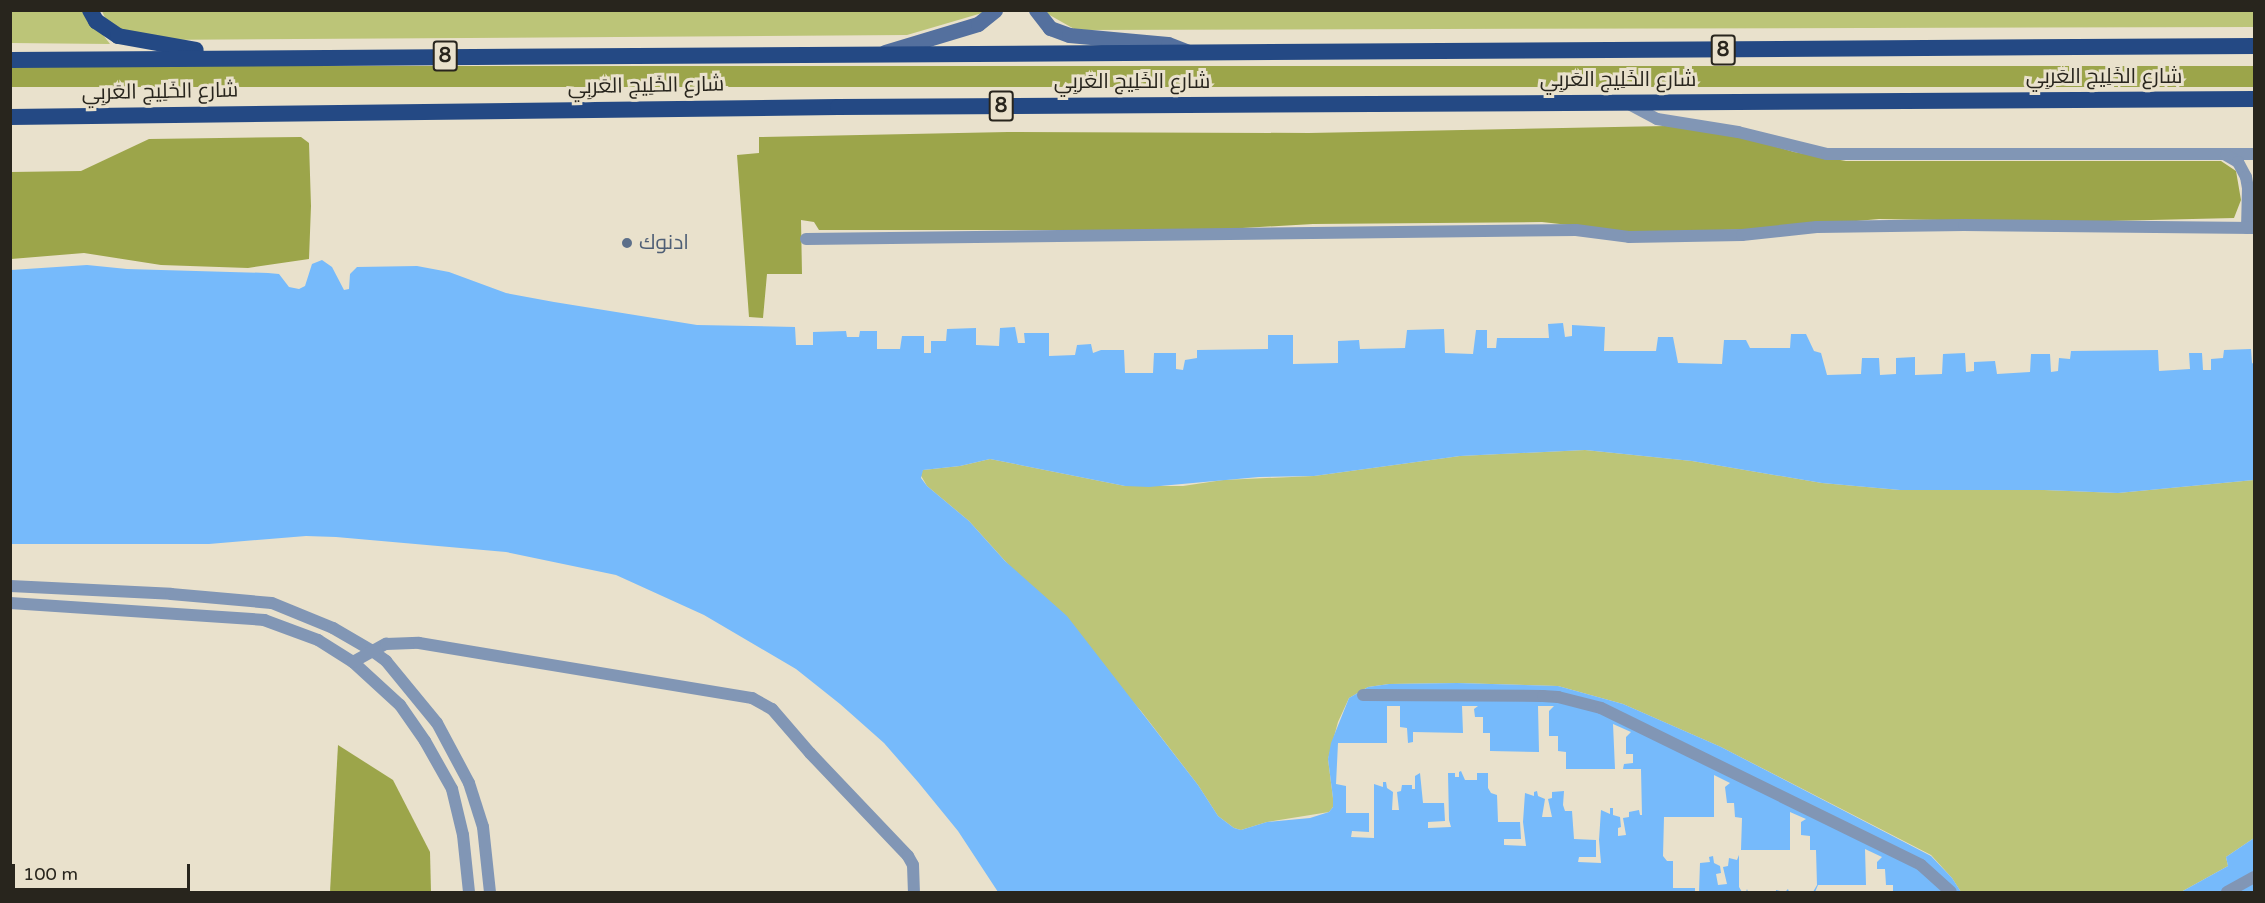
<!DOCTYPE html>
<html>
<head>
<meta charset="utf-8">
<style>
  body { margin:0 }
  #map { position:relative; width:2265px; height:903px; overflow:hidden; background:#e9e1cc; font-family:"Varela Round",Cairo,sans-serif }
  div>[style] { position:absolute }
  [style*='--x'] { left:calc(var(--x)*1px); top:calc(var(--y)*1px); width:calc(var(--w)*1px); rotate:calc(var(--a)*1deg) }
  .green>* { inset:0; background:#bcc578 }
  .forest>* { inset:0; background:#9ca54a; transform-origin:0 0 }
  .water>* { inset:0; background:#76bafb }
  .pier>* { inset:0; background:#e9e1cc }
  .minor>* { height:12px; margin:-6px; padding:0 6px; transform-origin:6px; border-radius:6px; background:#8196b5 }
  .secondary>* { height:15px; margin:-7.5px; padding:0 7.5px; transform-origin:7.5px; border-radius:7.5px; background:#54709e }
  .trunk>* { height:16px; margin:-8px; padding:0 8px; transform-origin:8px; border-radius:8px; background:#244984 }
  .dots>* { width:16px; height:16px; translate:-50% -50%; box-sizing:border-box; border:3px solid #e9e1cc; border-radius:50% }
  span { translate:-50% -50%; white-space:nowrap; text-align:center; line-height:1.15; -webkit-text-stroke:6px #e9e1cc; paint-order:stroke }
  .shield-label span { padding:2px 4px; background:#e9e1cc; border:2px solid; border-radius:4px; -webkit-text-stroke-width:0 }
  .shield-label { font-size:20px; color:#28251d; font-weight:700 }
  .street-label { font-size:21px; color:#28251d }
  .service-label { font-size:21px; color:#4e5e75 }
  .left { translate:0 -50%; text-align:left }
  .frame { position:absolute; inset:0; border:12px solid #28251d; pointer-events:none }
  .scale { position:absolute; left:12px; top:864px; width:178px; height:27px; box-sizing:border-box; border:3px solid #28251d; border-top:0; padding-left:8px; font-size:18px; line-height:21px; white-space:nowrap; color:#28251d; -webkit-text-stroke:4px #e9e1cc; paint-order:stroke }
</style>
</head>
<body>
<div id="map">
  <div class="green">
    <i style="clip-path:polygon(84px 10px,110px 44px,11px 43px,11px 11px)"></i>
    <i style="clip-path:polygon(2254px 10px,2254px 27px,1076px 30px,1046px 13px,1046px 11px)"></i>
    <i style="clip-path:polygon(102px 11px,989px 11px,907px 35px,151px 40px,120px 32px,106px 20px)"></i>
    <i style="clip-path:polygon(1585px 450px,1692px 461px,1822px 483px,1900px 490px,2044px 490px,2118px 493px,2254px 480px,2254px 838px,2226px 857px,2228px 866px,2181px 892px,1961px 892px,1952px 878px,1931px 855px,1721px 747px,1623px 704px,1558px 686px,1457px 683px,1389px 684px,1368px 687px,1349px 698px,1338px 722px,1328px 759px,1333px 798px,1333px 807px,1329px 812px,1267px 822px,1241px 830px,1234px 828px,1218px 816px,1198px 785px,1141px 711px,969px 521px,927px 486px,920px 474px,923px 470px,960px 466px,990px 459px,1125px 486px,1183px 486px,1223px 480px,1314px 476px,1460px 456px)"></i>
  </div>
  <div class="forest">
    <i style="left:2254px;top:66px;width:21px;height:2243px;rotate:90deg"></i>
    <i style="clip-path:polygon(1666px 126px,1719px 130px,1794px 152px,1846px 161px,2221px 161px,2236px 171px,2241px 200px,2234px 218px,2068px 222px,1879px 219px,1767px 229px,1632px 232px,1542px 222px,1313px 224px,1209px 230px,819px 230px,814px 222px,801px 220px,802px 274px,767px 274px,763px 318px,749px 317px,737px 155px,759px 153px,759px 137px,1008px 132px,1309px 133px)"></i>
    <i style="clip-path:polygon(301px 137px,309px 143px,311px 206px,309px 259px,248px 268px,161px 265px,84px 253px,11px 259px,11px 172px,81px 171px,149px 139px)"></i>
    <i style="clip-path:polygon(338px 745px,393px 780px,430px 852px,431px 892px,330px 892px)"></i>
  </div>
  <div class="water">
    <i style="clip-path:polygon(322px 260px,332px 267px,344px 290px,349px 289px,350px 274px,357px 267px,417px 266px,449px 272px,506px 293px,554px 302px,697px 325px,795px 327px,796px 345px,813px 345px,813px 332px,846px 331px,847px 337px,859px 337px,860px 331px,877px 331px,877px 349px,900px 349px,902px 336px,924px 336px,924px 353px,931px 353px,931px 341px,946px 341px,947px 329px,976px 328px,976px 345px,999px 346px,1000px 328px,1015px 327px,1018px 343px,1025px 343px,1024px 333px,1049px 333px,1049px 356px,1075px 355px,1077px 345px,1091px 344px,1093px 353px,1101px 350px,1124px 350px,1125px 373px,1153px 373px,1154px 353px,1176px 353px,1176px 369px,1183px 370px,1185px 360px,1197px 358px,1197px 350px,1268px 349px,1268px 335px,1293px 335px,1293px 364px,1338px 363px,1338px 341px,1359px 340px,1360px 349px,1405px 348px,1407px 330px,1444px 329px,1445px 353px,1473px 354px,1476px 330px,1487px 330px,1487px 348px,1496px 348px,1497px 338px,1549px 338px,1548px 324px,1563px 323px,1565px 337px,1572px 336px,1572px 325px,1605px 327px,1604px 351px,1656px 351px,1658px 337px,1673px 337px,1678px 363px,1722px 364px,1724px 340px,1746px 340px,1750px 348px,1790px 348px,1791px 334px,1806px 334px,1814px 351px,1821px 353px,1827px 375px,1861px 374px,1862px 358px,1879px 358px,1880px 375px,1896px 374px,1896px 358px,1915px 357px,1915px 375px,1942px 374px,1943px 354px,1965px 353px,1966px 372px,1974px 371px,1974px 362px,1995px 361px,1997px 374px,2030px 372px,2031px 354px,2050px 354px,2051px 372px,2058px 371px,2059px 358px,2070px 359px,2071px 351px,2158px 350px,2159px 371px,2190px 369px,2189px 353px,2202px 353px,2203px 370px,2211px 370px,2211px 359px,2223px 358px,2224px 350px,2251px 349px,2252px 363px,2254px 364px,2254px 480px,2118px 493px,2044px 490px,1900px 490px,1822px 483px,1692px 461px,1585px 450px,1460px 456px,1314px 476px,1259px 477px,1149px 487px,1125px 486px,990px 459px,960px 466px,923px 470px,921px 478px,927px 486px,969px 521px,1005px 561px,1067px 616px,1198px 785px,1218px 816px,1234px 828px,1241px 830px,1267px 822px,1310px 818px,1329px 812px,1333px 807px,1333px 798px,1328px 759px,1331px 743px,1349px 698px,1368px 687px,1389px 684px,1457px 683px,1558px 686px,1623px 704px,1721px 747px,1931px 856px,1952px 878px,1961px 892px,998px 892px,958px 831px,918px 782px,884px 743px,840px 704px,796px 669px,704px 615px,616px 575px,506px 552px,336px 537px,306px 536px,209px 544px,11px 544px,11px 270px,87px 265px,127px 269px,268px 273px,279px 274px,289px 287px,299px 289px,305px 286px,312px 264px)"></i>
    <i style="clip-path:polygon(2254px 838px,2254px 892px,2181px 892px,2228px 866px,2226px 857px)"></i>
  </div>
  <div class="pier">
    <i style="clip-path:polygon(1387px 706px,1400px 706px,1400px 727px,1407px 728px,1408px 743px,1413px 742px,1413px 732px,1463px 733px,1462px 706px,1478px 706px,1474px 709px,1475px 717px,1483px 717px,1483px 733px,1490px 733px,1490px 751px,1539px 752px,1538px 706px,1554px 706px,1549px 711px,1549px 736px,1558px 736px,1558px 751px,1566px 752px,1566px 769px,1615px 769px,1613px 724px,1631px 732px,1626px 737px,1626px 754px,1633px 754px,1633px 763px,1624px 764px,1623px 769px,1641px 769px,1642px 815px,1640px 815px,1639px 810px,1629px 812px,1629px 817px,1623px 818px,1626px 835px,1618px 836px,1618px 828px,1621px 827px,1620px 817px,1613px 815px,1613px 808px,1610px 808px,1610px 814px,1601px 810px,1599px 840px,1601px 863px,1578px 862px,1579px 857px,1596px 857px,1596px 840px,1574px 839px,1572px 811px,1565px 811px,1563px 805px,1564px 791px,1552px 792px,1552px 798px,1548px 799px,1552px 817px,1542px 817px,1545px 799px,1538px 796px,1537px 791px,1534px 792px,1534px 796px,1525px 793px,1523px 822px,1526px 846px,1504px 845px,1504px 839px,1521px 839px,1520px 822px,1498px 822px,1497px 795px,1491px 793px,1488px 788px,1488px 773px,1477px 773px,1477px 780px,1465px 780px,1461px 771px,1459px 772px,1459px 777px,1455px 777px,1455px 773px,1448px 773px,1449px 820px,1451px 827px,1428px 828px,1428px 822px,1445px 821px,1444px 803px,1423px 803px,1420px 773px,1415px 776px,1415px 789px,1412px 789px,1412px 785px,1402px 785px,1401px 791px,1397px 792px,1399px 810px,1392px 810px,1393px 792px,1387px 788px,1386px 782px,1383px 782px,1383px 787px,1374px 784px,1374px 838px,1351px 837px,1352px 831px,1369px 832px,1369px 813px,1346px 813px,1346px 786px,1336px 784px,1338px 743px,1387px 743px)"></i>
    <i style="clip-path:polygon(1714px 775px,1730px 783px,1725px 787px,1727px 803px,1734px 803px,1735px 817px,1742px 818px,1741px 850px,1790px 850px,1790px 812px,1806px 819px,1801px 822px,1801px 835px,1810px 836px,1810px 850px,1816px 850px,1817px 885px,1813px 892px,1789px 892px,1788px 889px,1785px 892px,1776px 890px,1776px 892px,1748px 892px,1747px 889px,1746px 892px,1742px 892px,1739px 887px,1739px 855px,1737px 860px,1729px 858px,1728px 866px,1723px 867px,1727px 884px,1718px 885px,1716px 874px,1721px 873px,1720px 866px,1714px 863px,1713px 856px,1709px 857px,1710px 862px,1700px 863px,1699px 892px,1695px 892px,1695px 888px,1673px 888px,1673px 861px,1667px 861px,1663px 856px,1664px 817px,1714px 817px)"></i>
    <i style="clip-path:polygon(1865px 849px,1882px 857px,1877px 862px,1877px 869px,1885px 869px,1886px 885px,1893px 885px,1893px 892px,1815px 892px,1818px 885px,1866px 885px)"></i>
  </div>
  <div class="minor">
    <i style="--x:1627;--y:103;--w:34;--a:28"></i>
    <i style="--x:1657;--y:119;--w:82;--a:9.1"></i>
    <i style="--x:1738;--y:132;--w:92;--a:13.9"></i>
    <i style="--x:1827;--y:154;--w:427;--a:0"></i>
    <i style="--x:2226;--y:155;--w:14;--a:30"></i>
    <i style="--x:2238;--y:162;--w:17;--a:62"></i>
    <i style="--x:2246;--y:177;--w:11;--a:80"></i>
    <i style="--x:2248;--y:188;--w:40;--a:91.4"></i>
    <i style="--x:806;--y:239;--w:770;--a:-0.67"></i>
    <i style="--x:1576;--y:230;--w:53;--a:7.5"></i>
    <i style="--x:1629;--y:237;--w:113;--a:-1"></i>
    <i style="--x:1742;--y:235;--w:75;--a:-6.1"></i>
    <i style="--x:1817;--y:227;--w:147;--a:-0.8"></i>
    <i style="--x:1964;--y:225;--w:290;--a:0.6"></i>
    <i style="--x:10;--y:586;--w:161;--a:2.8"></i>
    <i style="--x:171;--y:594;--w:101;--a:5.1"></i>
    <i style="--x:272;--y:603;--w:66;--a:22.3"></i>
    <i style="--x:333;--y:628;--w:44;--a:30.1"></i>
    <i style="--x:371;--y:650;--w:19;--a:36"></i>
    <i style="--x:386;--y:661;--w:80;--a:50.6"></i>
    <i style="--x:437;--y:723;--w:68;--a:61.9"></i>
    <i style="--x:469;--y:783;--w:46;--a:72.3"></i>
    <i style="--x:483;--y:827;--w:65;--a:83.9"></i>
    <i style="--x:10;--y:603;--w:255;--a:3.8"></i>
    <i style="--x:264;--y:620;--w:58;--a:20.3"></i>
    <i style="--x:318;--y:640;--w:41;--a:32.2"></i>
    <i style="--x:353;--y:662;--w:64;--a:42.5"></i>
    <i style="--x:400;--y:705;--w:44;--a:55.2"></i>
    <i style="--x:425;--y:741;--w:55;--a:60.6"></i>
    <i style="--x:452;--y:789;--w:47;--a:76.6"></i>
    <i style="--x:463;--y:835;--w:57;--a:84"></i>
    <i style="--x:353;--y:662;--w:38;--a:-29"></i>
    <i style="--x:386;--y:644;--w:33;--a:-2"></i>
    <i style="--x:419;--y:643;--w:338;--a:9.4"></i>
    <i style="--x:752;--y:698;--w:23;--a:29"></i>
    <i style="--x:772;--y:709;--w:58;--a:49.2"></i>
    <i style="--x:810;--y:753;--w:142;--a:46.4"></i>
    <i style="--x:908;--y:856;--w:10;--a:61"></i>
    <i style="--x:913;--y:865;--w:27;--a:88"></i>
    <i style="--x:1363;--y:695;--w:180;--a:0.3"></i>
    <i style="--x:1543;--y:696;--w:15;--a:4"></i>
    <i style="--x:1558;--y:697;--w:44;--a:14.3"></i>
    <i style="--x:1601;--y:708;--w:356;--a:26.1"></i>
    <i style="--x:1921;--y:865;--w:40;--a:42"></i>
    <i style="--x:2227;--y:892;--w:31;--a:-29"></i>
  </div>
  <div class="secondary">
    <i style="--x:1036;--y:10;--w:23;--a:52"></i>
    <i style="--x:1050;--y:28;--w:20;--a:20"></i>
    <i style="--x:1069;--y:35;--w:99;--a:5.2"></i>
    <i style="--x:1168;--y:44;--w:22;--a:21"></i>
    <i style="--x:885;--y:52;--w:97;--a:-16.8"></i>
    <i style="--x:978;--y:24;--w:22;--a:-39"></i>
  </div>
  <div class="trunk">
    <i style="--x:90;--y:10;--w:13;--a:61"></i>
    <i style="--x:96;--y:21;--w:27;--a:34"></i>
    <i style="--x:118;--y:36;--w:79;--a:10.2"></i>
    <i style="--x:10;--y:60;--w:2244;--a:-0.36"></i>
    <i style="--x:10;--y:117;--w:828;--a:-0.69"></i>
    <i style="--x:838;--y:107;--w:1416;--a:-0.32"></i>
  </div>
  <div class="dots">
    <i style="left:627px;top:243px;background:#5c6f8a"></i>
  </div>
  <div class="shield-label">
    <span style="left:1723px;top:50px">8</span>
    <span style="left:445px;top:56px">8</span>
    <span style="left:1001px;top:106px">8</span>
  </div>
  <div class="street-label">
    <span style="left:2104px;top:77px">شارع الخَلِيج العَربِي</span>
    <span style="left:1618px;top:80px">شارع الخَلِيج العَربِي</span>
    <span style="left:1132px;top:82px">شارع الخَلِيج العَربِي</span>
    <span style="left:646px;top:86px;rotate:-1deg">شارع الخَلِيج العَربِي</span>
    <span style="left:160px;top:92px;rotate:-1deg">شارع الخَلِيج العَربِي</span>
  </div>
  <div class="service-label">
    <span class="left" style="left:639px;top:243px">ادنوك</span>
  </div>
  <div class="frame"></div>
  <div class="scale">100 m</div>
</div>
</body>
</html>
